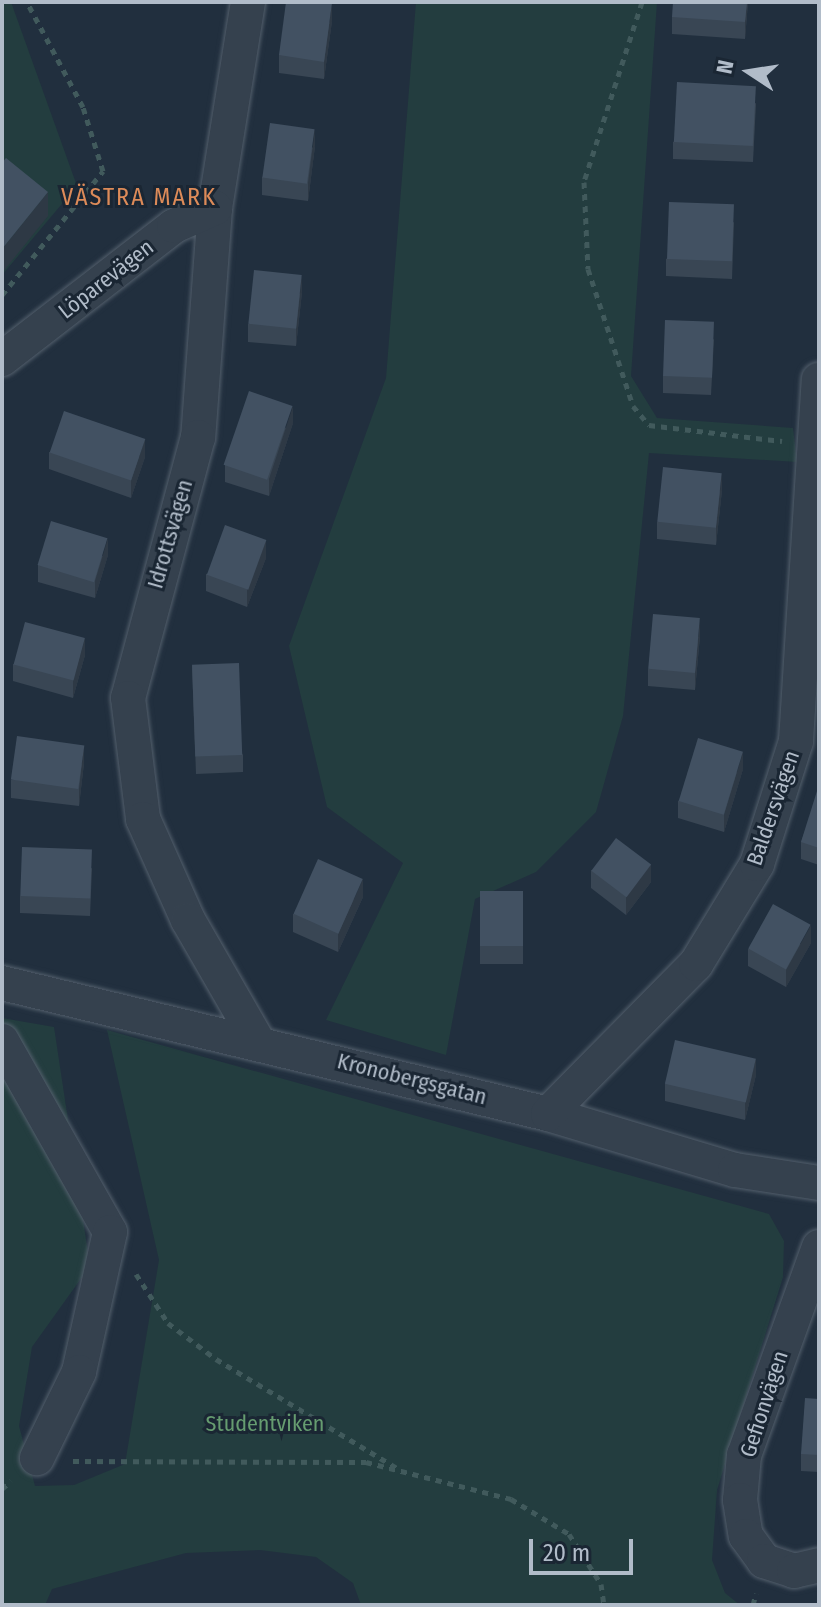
<!DOCTYPE html>
<html>
<head>
<meta charset="utf-8">
<style>
  body { margin:0 }
  #map { position:relative; width:821px; height:1607px; overflow:hidden; background:#212f3e; font-family:"Fira Sans Condensed",sans-serif }
  div>[style] { position:absolute }
  [style*='--x'] { left:calc(var(--x)*1px); top:calc(var(--y)*1px); width:calc(var(--w)*1px); rotate:calc(var(--a)*1deg) }
  .green>* { inset:0; background:#233d3f }
  .path>* { height:5px; margin-top:-2.5px; transform-origin:0; background:repeating-linear-gradient(90deg,#415a5c 0 6px,transparent 0 12px) }
  .roads { filter:drop-shadow(0 0 2px #535f6c) drop-shadow(0 0 2px #535f6c) }
  .street>* { height:34px; margin:-17px; padding:0 17px; transform-origin:17px; border-radius:17px; background:#35414e }
  .wall>* { inset:0; background:#394654; transform-origin:0 0 }
  .shaded-wall>* { inset:0; background:#2e3945 }
  .building>* { inset:0; background:#425162; transform-origin:0 0 }
  span { translate:-50% -50%; white-space:nowrap; text-align:center; line-height:1.15; -webkit-text-stroke:6px #1a2633; paint-order:stroke }
  .street-label { font-size:22px; color:#b1bcc9 }
  .park-label { font-size:22px; color:#669c70 }
  .neighbourhood-label { font-size:24px; color:#dd8b59; letter-spacing:2px }
  .frame { position:absolute; inset:0; border:4px solid #b1bcc9; pointer-events:none }
  .north { position:absolute; left:709px; top:32px; width:80px; height:80px; -webkit-text-stroke:6px #1a2633; paint-order:stroke; rotate:282deg; font-size:22px; font-weight:700; line-height:32px; text-align:center; color:#b1bcc9 }
  .north::after { content:''; display:block; margin:auto; width:28px; height:36px; background:#b1bcc9; clip-path:polygon(50% 0,100% 100%,50% 72%,0 100%) }
  .scale { position:absolute; left:529px; top:1539px; width:104px; height:36px; box-sizing:border-box; border:4px solid #b1bcc9; border-top:0; padding-left:10px; font-size:24px; line-height:28px; white-space:nowrap; color:#b1bcc9; -webkit-text-stroke:6px #1a2633; paint-order:stroke }
</style>
</head>
<body>
<div id="map">
  <div class="green">
    <i style="clip-path:polygon(2px 2px,11px 2px,77px 186px,2px 275px)"></i>
    <i style="clip-path:polygon(416px 2px,657px 2px,631px 376px,657px 418px,793px 428px,797px 462px,649px 453px,623px 716px,596px 812px,536px 872px,475px 899px,446px 1055px,326px 1020px,403px 863px,327px 807px,289px 646px,386px 378px)"></i>
    <i style="clip-path:polygon(2px 1018px,54px 1027px,90px 1266px,32px 1347px,19px 1426px,35px 1486px,74px 1485px,125px 1464px,159px 1260px,107px 1030px,769px 1214px,784px 1241px,783px 1277px,717px 1490px,712px 1560px,725px 1593px,740px 1605px,361px 1605px,353px 1583px,316px 1557px,260px 1550px,186px 1553px,52px 1589px,45px 1605px,2px 1605px)"></i>
  </div>
  <div class="path">
    <i style="--x:642;--y:2;--w:189;--a:107.9"></i>
    <i style="--x:584;--y:182;--w:87;--a:87.4"></i>
    <i style="--x:588;--y:269;--w:144;--a:71.8"></i>
    <i style="--x:633;--y:406;--w:25;--a:50"></i>
    <i style="--x:649;--y:425;--w:134;--a:6.9"></i>
    <i style="--x:2;--y:295;--w:160;--a:-50.8"></i>
    <i style="--x:103;--y:171;--w:67;--a:-107.4"></i>
    <i style="--x:83;--y:107;--w:119;--a:-118.1"></i>
    <i style="--x:136;--y:1274;--w:59;--a:56.9"></i>
    <i style="--x:168;--y:1323;--w:60;--a:36.9"></i>
    <i style="--x:216;--y:1359;--w:211;--a:31.1"></i>
    <i style="--x:73;--y:1461;--w:293;--a:0.2"></i>
    <i style="--x:366;--y:1462;--w:150;--a:14.3"></i>
    <i style="--x:511;--y:1499;--w:68;--a:31.1"></i>
    <i style="--x:569;--y:1534;--w:59;--a:57.4"></i>
    <i style="--x:601;--y:1584;--w:21;--a:82"></i>
    <i style="--x:2;--y:1489;--w:12;--a:-42"></i>
    <i style="--x:753;--y:1605;--w:12;--a:-76"></i>
  </div>
  <div class="roads">
    <div class="street">
      <i style="--x:248;--y:2;--w:209;--a:99.1"></i>
      <i style="--x:215;--y:208;--w:230;--a:94.2"></i>
      <i style="--x:198;--y:437;--w:270;--a:105"></i>
      <i style="--x:128;--y:698;--w:122;--a:82.9"></i>
      <i style="--x:143;--y:819;--w:111;--a:66"></i>
      <i style="--x:188;--y:920;--w:138;--a:60.1"></i>
      <i style="--x:2;--y:359;--w:217;--a:-37.7"></i>
      <i style="--x:174;--y:226;--w:45;--a:-23.7"></i>
      <i style="--x:2;--y:983;--w:561;--a:13.49"></i>
      <i style="--x:548;--y:1114;--w:195;--a:16.7"></i>
      <i style="--x:735;--y:1170;--w:85;--a:8.8"></i>
      <i style="--x:2;--y:1041;--w:219;--a:60.5"></i>
      <i style="--x:110;--y:1232;--w:143;--a:102.5"></i>
      <i style="--x:79;--y:1372;--w:96;--a:116"></i>
      <i style="--x:548;--y:1114;--w:211;--a:-45.4"></i>
      <i style="--x:696;--y:964;--w:117;--a:-58.6"></i>
      <i style="--x:757;--y:864;--w:129;--a:-72.4"></i>
      <i style="--x:796;--y:741;--w:362;--a:-86.4"></i>
      <i style="--x:819;--y:1247;--w:221;--a:109.8"></i>
      <i style="--x:744;--y:1455;--w:45;--a:95.1"></i>
      <i style="--x:740;--y:1500;--w:36;--a:81"></i>
      <i style="--x:746;--y:1536;--w:31;--a:54"></i>
      <i style="--x:764;--y:1561;--w:32;--a:18"></i>
      <i style="--x:794;--y:1571;--w:26;--a:-13"></i>
    </div>
  </div>
  <div class="wall">
    <i style="clip-path:polygon(748px 2px,745px 39px,672px 34px,672px 17px)"></i>
    <i style="clip-path:polygon(332px 21px,324px 79px,279px 73px,279px 55px)"></i>
    <i style="clip-path:polygon(756px 103px,753px 162px,673px 159px,673px 142px)"></i>
    <i style="clip-path:polygon(315px 146px,308px 201px,262px 195px,262px 177px)"></i>
    <i style="clip-path:polygon(734px 222px,732px 279px,666px 276px,666px 259px)"></i>
    <i style="clip-path:polygon(302px 292px,296px 346px,248px 342px,248px 324px)"></i>
    <i style="clip-path:polygon(714px 339px,711px 395px,663px 393px,663px 376px)"></i>
    <i style="clip-path:polygon(293px 423px,269px 496px,225px 482px,225px 465px)"></i>
    <i style="clip-path:polygon(49px 452px,145px 457px,131px 498px,49px 469px)"></i>
    <i style="clip-path:polygon(722px 490px,716px 545px,657px 539px,657px 522px)"></i>
    <i style="clip-path:polygon(108px 555px,95px 598px,38px 582px,38px 565px)"></i>
    <i style="clip-path:polygon(266px 558px,247px 607px,206px 591px,206px 574px)"></i>
    <i style="clip-path:polygon(700px 636px,695px 690px,648px 686px,648px 669px)"></i>
    <i style="clip-path:polygon(85px 655px,73px 698px,13px 681px,13px 664px)"></i>
    <i style="clip-path:polygon(192px 665px,243px 755px,243px 772px,196px 774px)"></i>
    <i style="clip-path:polygon(84px 763px,79px 806px,11px 798px,11px 780px)"></i>
    <i style="clip-path:polygon(743px 769px,724px 832px,678px 818px,678px 801px)"></i>
    <i style="clip-path:polygon(819px 792px,819px 865px,801px 859px,801px 842px)"></i>
    <i style="clip-path:polygon(92px 868px,90px 916px,20px 913px,20px 896px)"></i>
    <i style="clip-path:polygon(591px 870px,651px 882px,626px 915px,591px 888px)"></i>
    <i style="left:480px;top:891px;width:43px;height:73px"></i>
    <i style="clip-path:polygon(363px 897px,338px 952px,293px 932px,293px 914px)"></i>
    <i style="clip-path:polygon(811px 943px,786px 987px,748px 966px,748px 949px)"></i>
    <i style="clip-path:polygon(756px 1075px,745px 1120px,665px 1101px,665px 1084px)"></i>
    <i style="clip-path:polygon(819px 1399px,819px 1472px,801px 1471px,801px 1454px)"></i>
  </div>
  <div class="shaded-wall">
    <i style="clip-path:polygon(747px 2px,748px 2px,745px 39px,745px 22px)"></i>
    <i style="clip-path:polygon(332px 3px,332px 21px,324px 79px,324px 62px)"></i>
    <i style="clip-path:polygon(315px 129px,315px 146px,308px 201px,308px 183px)"></i>
    <i style="clip-path:polygon(48px 192px,48px 216px,2px 273px,2px 249px)"></i>
    <i style="clip-path:polygon(302px 275px,302px 292px,296px 346px,296px 329px)"></i>
    <i style="clip-path:polygon(293px 406px,293px 423px,269px 496px,269px 479px)"></i>
    <i style="clip-path:polygon(145px 439px,145px 457px,131px 498px,131px 481px)"></i>
    <i style="clip-path:polygon(722px 473px,722px 490px,716px 545px,716px 527px)"></i>
    <i style="clip-path:polygon(108px 538px,108px 555px,95px 598px,95px 581px)"></i>
    <i style="clip-path:polygon(266px 540px,266px 558px,247px 607px,247px 589px)"></i>
    <i style="clip-path:polygon(700px 618px,700px 636px,695px 690px,695px 673px)"></i>
    <i style="clip-path:polygon(85px 638px,85px 655px,73px 698px,73px 680px)"></i>
    <i style="clip-path:polygon(84px 745px,84px 763px,79px 806px,79px 789px)"></i>
    <i style="clip-path:polygon(743px 752px,743px 769px,724px 832px,724px 815px)"></i>
    <i style="clip-path:polygon(651px 864px,651px 882px,626px 915px,626px 897px)"></i>
    <i style="clip-path:polygon(363px 879px,363px 897px,338px 952px,338px 934px)"></i>
    <i style="clip-path:polygon(811px 925px,811px 943px,786px 987px,786px 970px)"></i>
    <i style="clip-path:polygon(756px 1058px,756px 1075px,745px 1120px,745px 1102px)"></i>
  </div>
  <div class="building">
    <i style="clip-path:polygon(286px 2px,324px 2px,332px 3px,324px 62px,279px 55px)"></i>
    <i style="clip-path:polygon(673px 2px,747px 2px,745px 22px,672px 17px)"></i>
    <i style="left:677px;top:82px;width:79px;height:60px;rotate:3deg"></i>
    <i style="left:270px;top:123px;width:45px;height:55px;rotate:8deg"></i>
    <i style="clip-path:polygon(6px 158px,48px 192px,2px 249px,2px 163px)"></i>
    <i style="left:669px;top:202px;width:65px;height:57px;rotate:2deg"></i>
    <i style="left:254px;top:270px;width:48px;height:54px;rotate:6deg"></i>
    <i style="left:665px;top:320px;width:49px;height:56px;rotate:2deg"></i>
    <i style="left:249px;top:391px;width:46px;height:78px;rotate:19deg"></i>
    <i style="left:64px;top:411px;width:86px;height:44px;rotate:19deg"></i>
    <i style="left:663px;top:467px;width:59px;height:55px;rotate:6deg"></i>
    <i style="left:51px;top:521px;width:59px;height:46px;rotate:17deg"></i>
    <i style="left:225px;top:525px;width:44px;height:53px;rotate:20deg"></i>
    <i style="left:653px;top:614px;width:47px;height:55px;rotate:5deg"></i>
    <i style="left:25px;top:622px;width:62px;height:44px;rotate:15deg"></i>
    <i style="left:239px;top:663px;width:92px;height:47px;rotate:88deg"></i>
    <i style="left:17px;top:736px;width:68px;height:44px;rotate:8deg"></i>
    <i style="left:698px;top:738px;width:47px;height:66px;rotate:17deg"></i>
    <i style="clip-path:polygon(817px 791px,819px 792px,819px 848px,801px 842px)"></i>
    <i style="left:616px;top:838px;width:44px;height:41px;rotate:37deg"></i>
    <i style="left:22px;top:847px;width:70px;height:49px;rotate:2deg"></i>
    <i style="left:318px;top:859px;width:49px;height:60px;rotate:24deg"></i>
    <i style="left:480px;top:891px;width:43px;height:55px"></i>
    <i style="left:773px;top:904px;width:43px;height:51px;rotate:29deg"></i>
    <i style="left:675px;top:1040px;width:83px;height:45px;rotate:13deg"></i>
    <i style="clip-path:polygon(805px 1398px,819px 1399px,819px 1455px,801px 1454px)"></i>
  </div>
  <div class="street-label">
    <span style="left:106px;top:279px;rotate:-38deg">Löparevägen</span>
    <span style="left:170px;top:534px;rotate:-74deg">Idrottsvägen</span>
    <span style="left:773px;top:808px;rotate:-71deg">Baldersvägen</span>
    <span style="left:412px;top:1079px;rotate:14deg">Kronobergsgatan</span>
    <span style="left:764px;top:1404px;rotate:-72deg">Gefionvägen</span>
  </div>
  <div class="park-label">
    <span style="left:265px;top:1424px">Studentviken</span>
  </div>
  <div class="neighbourhood-label">
    <span style="left:139px;top:198px">VÄSTRA MARK</span>
  </div>
  <div class="frame"></div>
  <div class="north">N</div>
  <div class="scale">20 m</div>
</div>
</body>
</html>
